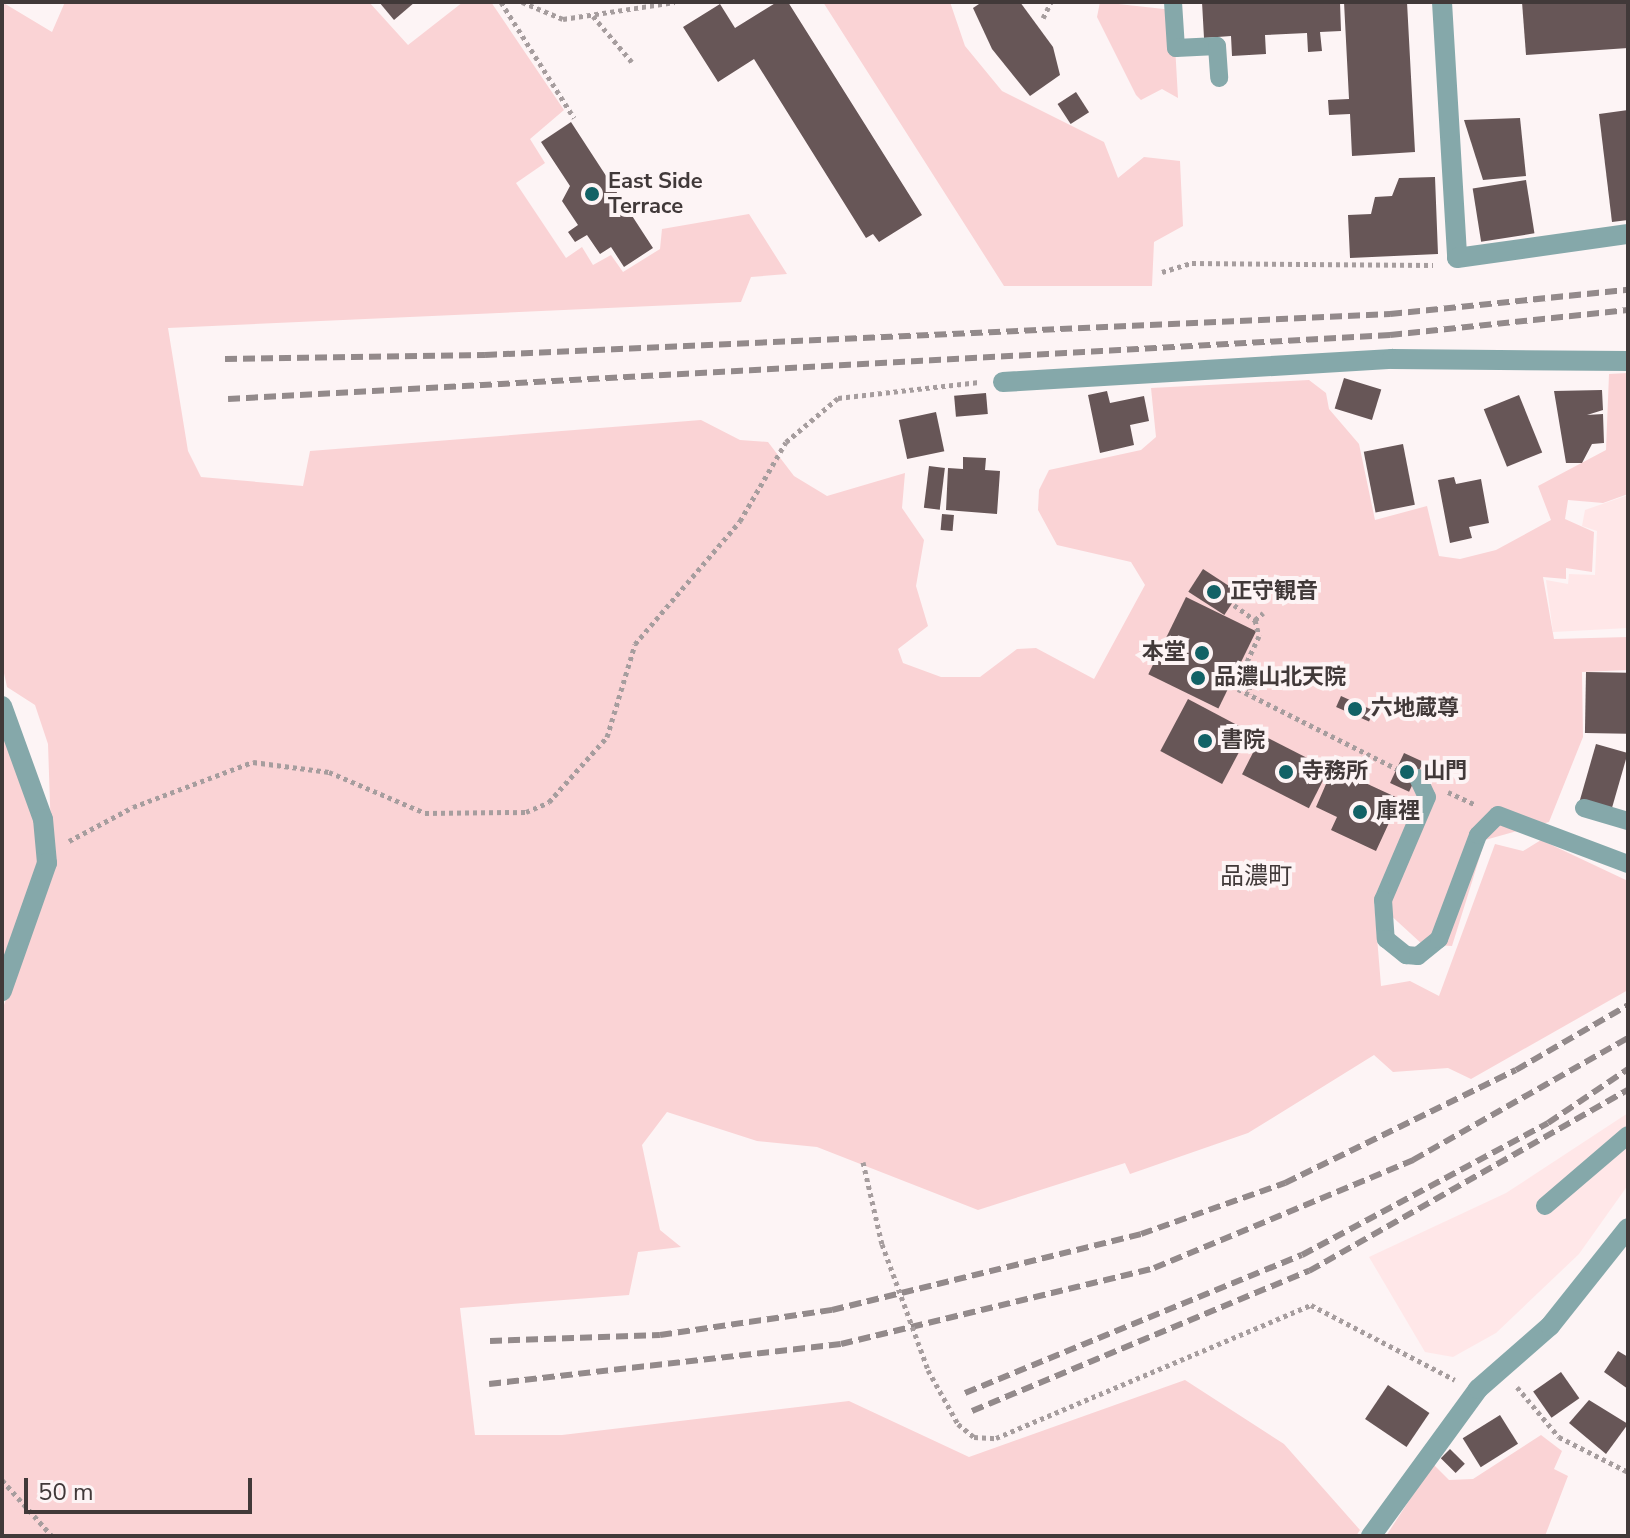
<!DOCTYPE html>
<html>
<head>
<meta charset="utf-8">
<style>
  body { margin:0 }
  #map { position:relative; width:1630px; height:1538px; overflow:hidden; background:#fdf4f5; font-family:"Nunito Sans","Noto Sans JP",sans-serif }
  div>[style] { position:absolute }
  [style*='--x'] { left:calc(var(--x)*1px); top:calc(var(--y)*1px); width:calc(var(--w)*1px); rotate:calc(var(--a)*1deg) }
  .built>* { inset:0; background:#ffe7e8 }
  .green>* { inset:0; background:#fad3d5 }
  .building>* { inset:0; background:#675657; transform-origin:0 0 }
  .path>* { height:5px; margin-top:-2.5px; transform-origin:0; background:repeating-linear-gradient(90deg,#a69d9e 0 4px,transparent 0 8px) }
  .service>* { height:18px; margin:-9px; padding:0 9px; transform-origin:9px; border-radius:9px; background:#85a8aa }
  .minor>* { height:20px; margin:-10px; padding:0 10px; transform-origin:10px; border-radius:10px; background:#85a8aa }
  .rail>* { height:6px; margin-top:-3px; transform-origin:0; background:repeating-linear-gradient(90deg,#938a8b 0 12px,transparent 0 18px) }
  .path-bridge>* { height:5px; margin-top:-2.5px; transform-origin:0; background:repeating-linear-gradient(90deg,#a69d9e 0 4px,transparent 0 8px) }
  .dots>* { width:22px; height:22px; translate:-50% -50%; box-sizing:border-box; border:4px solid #fdf4f5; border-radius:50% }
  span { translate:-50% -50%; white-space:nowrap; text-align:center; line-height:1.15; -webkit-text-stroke:8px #fdf4f5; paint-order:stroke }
  .poi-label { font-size:22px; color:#413939; font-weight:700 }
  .left { translate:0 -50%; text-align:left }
  .right { translate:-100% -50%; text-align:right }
  .neighbourhood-label { font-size:24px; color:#413939 }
  .frame { position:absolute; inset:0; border:4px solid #413939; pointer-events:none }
  .scale { position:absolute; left:24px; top:1478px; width:228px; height:36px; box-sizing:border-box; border:4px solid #413939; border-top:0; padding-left:10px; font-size:24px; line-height:28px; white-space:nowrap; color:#413939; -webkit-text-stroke:6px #fdf4f5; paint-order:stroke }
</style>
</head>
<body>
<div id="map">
  <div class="built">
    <i style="clip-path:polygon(1628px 495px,1628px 628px,1553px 632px,1546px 580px,1568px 584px,1569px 574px,1595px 575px,1597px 531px,1582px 526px,1585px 510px)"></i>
    <i style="clip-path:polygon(1628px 1113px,1628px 1185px,1579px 1254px,1496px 1333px,1453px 1357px,1425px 1352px,1369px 1257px,1506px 1193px)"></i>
  </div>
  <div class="green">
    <i style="clip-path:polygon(2px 2px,52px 32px,65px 2px,369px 2px,408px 45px,463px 2px,491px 2px,564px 110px,530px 139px,545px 163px,516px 183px,566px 258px,582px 247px,593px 265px,611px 255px,623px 272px,660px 249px,662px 229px,749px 214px,787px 274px,751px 277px,741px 302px,168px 328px,188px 451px,201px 477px,303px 486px,310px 451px,701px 420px,740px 440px,768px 442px,794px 476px,827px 496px,905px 473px,902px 508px,924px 540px,916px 586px,928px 626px,898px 649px,903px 663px,941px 677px,980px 677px,1017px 649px,1036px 648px,1094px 679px,1145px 585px,1131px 562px,1057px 545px,1038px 510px,1039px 490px,1049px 470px,1141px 450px,1156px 437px,1151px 388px,1309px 380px,1326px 393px,1329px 409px,1359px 444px,1375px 520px,1427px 506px,1439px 556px,1460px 559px,1496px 550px,1551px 520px,1538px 486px,1606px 450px,1609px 374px,1628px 373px,1628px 494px,1603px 503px,1568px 500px,1565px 519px,1594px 532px,1592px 572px,1566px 568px,1566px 579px,1543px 577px,1554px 639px,1628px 637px,1628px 670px,1582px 672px,1583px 737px,1549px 822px,1485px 840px,1452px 946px,1422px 944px,1374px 900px,1381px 986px,1410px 981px,1439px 996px,1495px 844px,1523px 851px,1541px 840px,1628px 881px,1628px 990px,1471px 1079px,1448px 1068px,1393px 1072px,1374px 1055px,1248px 1133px,1130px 1174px,1125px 1163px,978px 1210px,817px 1147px,757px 1141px,667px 1112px,642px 1145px,660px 1230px,681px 1247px,638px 1252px,629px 1295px,460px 1308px,475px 1435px,562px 1435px,849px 1401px,969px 1457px,1185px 1380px,1284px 1444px,1360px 1530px,1356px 1536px,2px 1536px,2px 1011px,52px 863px,48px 744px,35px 705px,7px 687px,2px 664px)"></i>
    <i style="clip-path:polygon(823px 2px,950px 2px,965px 46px,1002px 91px,1104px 142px,1118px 178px,1144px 157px,1180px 161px,1183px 226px,1154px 242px,1152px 286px,1004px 286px)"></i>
    <i style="clip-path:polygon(1100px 2px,1173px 10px,1178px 98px,1162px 89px,1141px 100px,1136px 95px,1097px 17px)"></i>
    <i style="clip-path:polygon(2px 719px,36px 820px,39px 859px,2px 978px)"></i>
    <i style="clip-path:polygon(1541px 1435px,1562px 1451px,1554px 1469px,1568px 1476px,1545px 1536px,1386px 1536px,1433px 1464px,1449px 1480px,1473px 1479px)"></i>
  </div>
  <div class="building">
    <i style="clip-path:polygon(379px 2px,415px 2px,394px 20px)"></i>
    <i style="clip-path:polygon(777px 2px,788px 2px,922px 215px,879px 242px,873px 234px,866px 238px,754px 59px,718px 82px,683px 27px,720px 4px,735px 28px)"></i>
    <i style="clip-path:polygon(982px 2px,1020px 2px,1053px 47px,1060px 75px,1030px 96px,992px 49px,973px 8px)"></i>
    <i style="clip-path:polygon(1202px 2px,1340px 2px,1341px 31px,1320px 32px,1322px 51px,1308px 52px,1307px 33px,1265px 35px,1266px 54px,1232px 56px,1231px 36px,1204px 38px)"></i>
    <i style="clip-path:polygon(1344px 2px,1407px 2px,1415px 152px,1352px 156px,1350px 114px,1329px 115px,1328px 100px,1349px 99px)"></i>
    <i style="clip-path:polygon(1522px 2px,1628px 2px,1628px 48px,1526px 55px)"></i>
    <i style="left:1076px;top:92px;width:24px;height:22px;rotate:57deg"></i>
    <i style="clip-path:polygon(1628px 110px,1628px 220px,1612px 222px,1599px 114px)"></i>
    <i style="clip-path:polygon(1520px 118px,1526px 176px,1483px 180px,1464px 120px)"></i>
    <i style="clip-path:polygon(571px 122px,653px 248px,624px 267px,611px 247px,600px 254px,587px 235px,575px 242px,568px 232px,578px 225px,562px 201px,570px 186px,541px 142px)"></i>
    <i style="clip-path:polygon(1435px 177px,1438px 254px,1350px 258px,1348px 215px,1371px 214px,1375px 197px,1392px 196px,1399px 178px)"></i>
    <i style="left:1526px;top:180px;width:54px;height:54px;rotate:81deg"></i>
    <i style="left:1344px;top:378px;width:39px;height:32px;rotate:17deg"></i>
    <i style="clip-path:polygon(1602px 390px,1603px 410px,1587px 415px,1603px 414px,1604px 443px,1592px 444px,1582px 463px,1566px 463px,1554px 391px)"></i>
    <i style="clip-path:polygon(1107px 391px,1110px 403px,1144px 396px,1149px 421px,1130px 425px,1134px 445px,1100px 453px,1088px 395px)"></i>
    <i style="left:986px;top:393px;width:21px;height:32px;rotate:85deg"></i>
    <i style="left:1519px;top:395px;width:62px;height:38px;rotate:68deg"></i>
    <i style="left:936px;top:412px;width:40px;height:38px;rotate:78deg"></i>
    <i style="left:1403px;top:444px;width:62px;height:40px;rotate:79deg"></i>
    <i style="clip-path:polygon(963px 457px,986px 458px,985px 470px,1000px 471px,997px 514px,946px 510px,948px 468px,963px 469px)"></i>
    <i style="left:929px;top:466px;width:16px;height:42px;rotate:7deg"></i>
    <i style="clip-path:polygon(1454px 477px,1456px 484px,1481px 479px,1489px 523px,1469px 527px,1472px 538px,1450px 543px,1438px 480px)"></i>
    <i style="left:942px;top:514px;width:12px;height:16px;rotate:5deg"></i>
    <i style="left:1203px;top:569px;width:43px;height:27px;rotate:33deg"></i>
    <i style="left:1186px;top:597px;width:78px;height:86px;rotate:26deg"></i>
    <i style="left:1586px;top:672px;width:42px;height:61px;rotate:1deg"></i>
    <i style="left:1341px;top:696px;width:36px;height:12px;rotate:24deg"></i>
    <i style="left:1188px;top:699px;width:70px;height:59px;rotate:28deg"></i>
    <i style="left:1262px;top:735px;width:75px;height:44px;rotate:27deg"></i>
    <i style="left:1596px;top:744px;width:33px;height:59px;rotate:16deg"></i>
    <i style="left:1404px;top:753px;width:21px;height:33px;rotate:25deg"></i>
    <i style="clip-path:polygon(1333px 768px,1400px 799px,1376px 851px,1331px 830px,1337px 817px,1316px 807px)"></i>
    <i style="clip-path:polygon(1618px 1351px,1628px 1357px,1628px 1389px,1604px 1372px)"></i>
    <i style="left:1561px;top:1372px;width:32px;height:34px;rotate:55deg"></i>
    <i style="left:1388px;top:1385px;width:50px;height:41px;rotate:34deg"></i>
    <i style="clip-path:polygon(1589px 1400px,1628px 1424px,1606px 1454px,1569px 1423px)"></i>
    <i style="left:1500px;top:1415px;width:34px;height:44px;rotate:58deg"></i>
    <i style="left:1450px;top:1449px;width:21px;height:13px;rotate:45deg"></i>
  </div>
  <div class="path">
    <i style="--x:501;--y:2;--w:137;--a:57.8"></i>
    <i style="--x:522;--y:2;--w:44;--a:22.5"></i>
    <i style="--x:563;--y:19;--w:113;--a:-8.6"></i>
    <i style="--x:593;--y:16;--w:60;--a:49.7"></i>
    <i style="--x:1043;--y:18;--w:18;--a:-63"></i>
    <i style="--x:1162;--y:272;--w:31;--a:-17"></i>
    <i style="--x:1192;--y:263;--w:241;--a:0.5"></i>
    <i style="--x:1234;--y:605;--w:26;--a:36"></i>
    <i style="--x:1255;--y:620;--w:16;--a:76"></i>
    <i style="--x:1259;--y:636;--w:29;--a:115"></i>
    <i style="--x:1247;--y:662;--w:32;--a:85"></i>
    <i style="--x:1255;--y:620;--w:11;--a:-41"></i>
    <i style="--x:1238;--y:689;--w:180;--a:26.7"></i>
    <i style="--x:1448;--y:792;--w:31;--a:25"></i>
    <i style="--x:69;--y:841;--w:72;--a:-28"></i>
    <i style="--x:133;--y:807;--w:128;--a:-20.6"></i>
    <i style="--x:253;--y:762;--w:77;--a:7.5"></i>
    <i style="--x:329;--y:772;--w:104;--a:23.1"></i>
    <i style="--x:425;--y:813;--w:101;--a:-0.6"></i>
    <i style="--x:526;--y:812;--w:25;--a:-23"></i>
    <i style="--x:549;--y:802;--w:87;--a:-48.3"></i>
    <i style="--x:607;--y:737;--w:97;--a:-73.2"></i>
    <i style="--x:635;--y:644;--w:162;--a:-49.5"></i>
    <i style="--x:740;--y:521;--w:91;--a:-59.8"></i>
    <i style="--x:786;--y:442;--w:68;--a:-40.2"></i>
    <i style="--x:838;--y:398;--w:142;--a:-6.5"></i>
    <i style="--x:863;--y:1162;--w:84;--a:77"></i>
    <i style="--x:928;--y:1370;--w:62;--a:60.9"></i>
    <i style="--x:958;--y:1424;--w:21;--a:39"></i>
    <i style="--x:974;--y:1437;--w:22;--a:3"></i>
    <i style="--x:996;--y:1438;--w:342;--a:-22.9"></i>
    <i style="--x:1311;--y:1305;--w:162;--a:27.5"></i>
    <i style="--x:1517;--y:1387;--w:65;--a:50"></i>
    <i style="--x:1559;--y:1437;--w:77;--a:26.9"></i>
    <i style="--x:2;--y:1480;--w:75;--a:48.2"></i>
  </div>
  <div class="service">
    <i style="--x:1173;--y:2;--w:46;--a:86.3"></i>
    <i style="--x:1176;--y:48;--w:41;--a:-2.8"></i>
    <i style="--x:1217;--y:46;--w:32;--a:86"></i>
    <i style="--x:1418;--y:778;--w:21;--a:65"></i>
    <i style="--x:1427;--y:797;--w:112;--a:113.1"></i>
    <i style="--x:1383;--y:900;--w:39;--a:86"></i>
    <i style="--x:1386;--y:939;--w:26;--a:39"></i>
    <i style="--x:1406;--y:955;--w:12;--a:5"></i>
    <i style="--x:1418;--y:956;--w:27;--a:-39"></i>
    <i style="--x:1439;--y:939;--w:111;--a:-69.4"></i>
    <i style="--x:1478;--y:835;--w:28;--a:-45"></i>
    <i style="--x:1498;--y:815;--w:139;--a:20.7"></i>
    <i style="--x:1584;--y:808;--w:46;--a:16.5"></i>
    <i style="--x:1545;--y:1206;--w:109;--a:-40.5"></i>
  </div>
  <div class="minor">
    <i style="--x:1442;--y:2;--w:256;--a:86.6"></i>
    <i style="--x:1457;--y:258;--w:173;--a:-8"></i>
    <i style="--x:1003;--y:382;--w:390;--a:-3.4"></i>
    <i style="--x:1392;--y:359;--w:236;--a:0.5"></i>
    <i style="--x:2;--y:706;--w:120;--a:70.1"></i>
    <i style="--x:43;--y:819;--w:44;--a:84.8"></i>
    <i style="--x:47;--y:863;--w:136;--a:109.4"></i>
    <i style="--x:1371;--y:1536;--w:182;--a:-53.9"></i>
    <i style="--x:1478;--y:1389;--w:96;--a:-41.2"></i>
    <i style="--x:1550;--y:1326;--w:125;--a:-51.5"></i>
  </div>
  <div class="rail">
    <i style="--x:225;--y:359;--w:260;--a:-0.9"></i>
    <i style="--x:485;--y:355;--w:906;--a:-2.59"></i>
    <i style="--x:1390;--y:314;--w:239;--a:-5.8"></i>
    <i style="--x:228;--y:399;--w:1164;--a:-3.15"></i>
    <i style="--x:1390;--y:335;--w:239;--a:-6"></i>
    <i style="--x:490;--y:1341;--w:170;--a:-2"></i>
    <i style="--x:660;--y:1335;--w:174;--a:-8.3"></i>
    <i style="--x:832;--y:1310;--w:318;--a:-13.8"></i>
    <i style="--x:1141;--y:1234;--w:153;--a:-19.5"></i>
    <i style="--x:1285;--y:1183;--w:257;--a:-26.1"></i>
    <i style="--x:1516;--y:1070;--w:129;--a:-30.1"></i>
    <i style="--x:489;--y:1384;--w:354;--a:-6.5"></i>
    <i style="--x:841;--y:1344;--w:322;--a:-13.6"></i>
    <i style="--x:1154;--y:1268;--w:281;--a:-22.6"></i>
    <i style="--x:1413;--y:1160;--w:247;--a:-29.6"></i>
    <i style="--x:965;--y:1393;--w:364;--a:-22.3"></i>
    <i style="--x:1302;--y:1255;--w:279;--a:-28.2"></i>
    <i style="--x:1548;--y:1123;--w:97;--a:-34"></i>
    <i style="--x:972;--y:1411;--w:365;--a:-22.6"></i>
    <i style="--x:1309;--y:1271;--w:367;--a:-29.6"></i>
  </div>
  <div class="path-bridge">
    <i style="--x:882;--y:1244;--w:134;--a:69.9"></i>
  </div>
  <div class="dots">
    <i style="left:592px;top:194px;background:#126266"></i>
    <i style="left:1214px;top:592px;background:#126266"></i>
    <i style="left:1202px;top:653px;background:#126266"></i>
    <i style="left:1198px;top:678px;background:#126266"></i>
    <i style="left:1355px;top:709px;background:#126266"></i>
    <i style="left:1205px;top:741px;background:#126266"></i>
    <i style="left:1286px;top:772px;background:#126266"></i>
    <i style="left:1407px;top:772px;background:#126266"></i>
    <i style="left:1360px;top:812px;background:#126266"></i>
  </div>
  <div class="poi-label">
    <span class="left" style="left:608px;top:194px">East Side<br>Terrace</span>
    <span class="left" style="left:1230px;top:592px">正守観音</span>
    <span class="right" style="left:1186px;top:653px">本堂</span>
    <span class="left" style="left:1214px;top:678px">品濃山北天院</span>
    <span class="left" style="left:1371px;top:709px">六地蔵尊</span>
    <span class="left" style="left:1221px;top:741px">書院</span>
    <span class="left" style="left:1302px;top:772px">寺務所</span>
    <span class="left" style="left:1423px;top:772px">山門</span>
    <span class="left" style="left:1376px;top:812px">庫裡</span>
  </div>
  <div class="neighbourhood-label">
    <span style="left:1256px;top:877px">品濃町</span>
  </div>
  <div class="frame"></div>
  <div class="scale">50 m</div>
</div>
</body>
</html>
